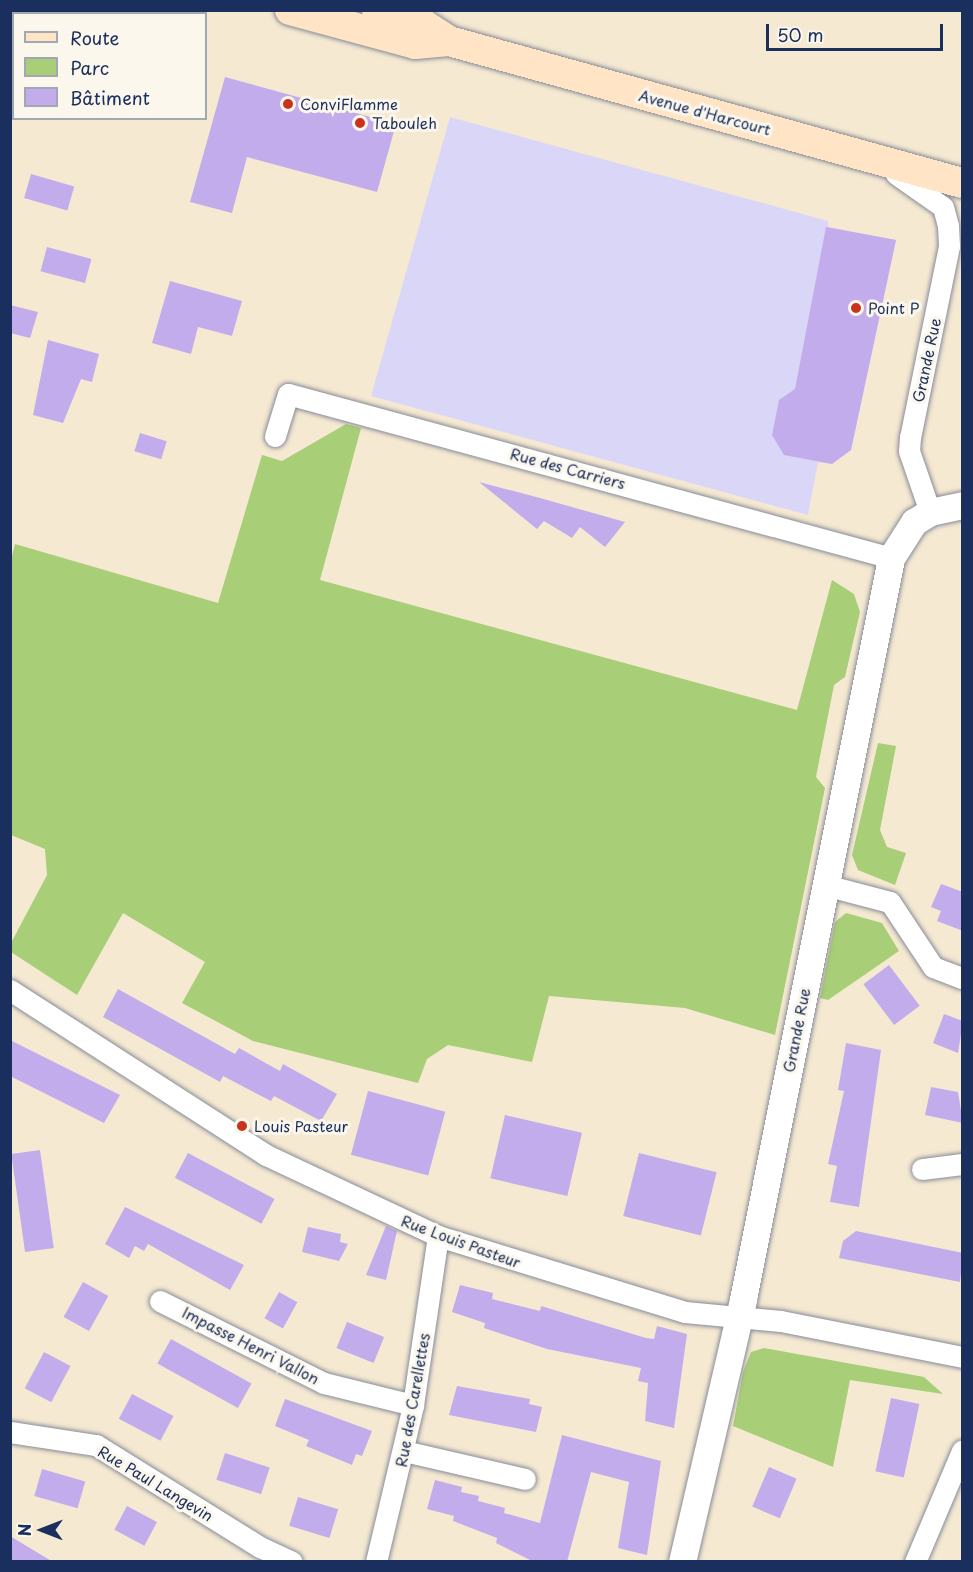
<!DOCTYPE html>
<html>
<head>
<meta charset="utf-8">
<style>
  body { margin:0 }
  #map { position:relative; width:973px; height:1572px; overflow:hidden; background:#f5e9d2; font-family:"Playpen Sans",sans-serif }
  div>[style] { position:absolute }
  [style*='--x'] { left:calc(var(--x)*1px); top:calc(var(--y)*1px); width:calc(var(--w)*1px); rotate:calc(var(--a)*1deg) }
  .built>* { inset:0; background:#dad6f7 }
  .green>* { inset:0; background:#a8ce78 }
  .building>* { inset:0; background:#c3acec; transform-origin:0 0 }
  .roads { filter:drop-shadow(0 0 2px #888c98) drop-shadow(0 0 2px #888c98) }
  .minor>* { height:21px; margin:-10.5px; padding:0 10.5px; transform-origin:10.5px; border-radius:10.5px; background:#fff }
  .tertiary>* { height:27px; margin:-13.5px; padding:0 13.5px; transform-origin:13.5px; border-radius:13.5px; background:#fff }
  .secondary>* { height:30px; margin:-15px; padding:0 15px; transform-origin:15px; border-radius:15px; background:#ffe4c6 }
  .dots>* { width:16px; height:16px; translate:-50% -50%; box-sizing:border-box; border:3px solid #fbf7ec; border-radius:50% }
  span { translate:-50% -50%; white-space:nowrap; text-align:center; line-height:1.15; -webkit-text-stroke:6px #fbf7ec; paint-order:stroke }
  .poi-label { font-size:15px; color:#1b2f5e }
  .left { translate:0 -50%; text-align:left }
  .street-label { font-size:15px; color:#1b2f5e }
  .frame { position:absolute; inset:0; border:12px solid #1b2f5e; pointer-events:none }
  .legend { position:absolute; left:12px; top:12px; width:195px; height:108px; box-sizing:border-box; background:#fbf7ec; border:2px solid #a1a7b3; margin:0; padding:8px 10px; list-style:none; font-size:18px; color:#1b2f5e }
  .legend li { display:flex; align-items:center; gap:12px; height:30px }
  .legend b { width:30px; border:2px solid #a1a7b3 }
  .north { position:absolute; left:12px; top:1500px; width:60px; height:60px; -webkit-text-stroke:4px #fbf7ec; paint-order:stroke; rotate:270deg; font-size:16px; font-weight:700; line-height:24px; text-align:center; color:#1b2f5e }
  .north::after { content:''; display:block; margin:auto; width:21px; height:27px; background:#1b2f5e; clip-path:polygon(50% 0,100% 100%,50% 72%,0 100%) }
  .scale { position:absolute; left:766px; top:24px; width:177px; height:27px; box-sizing:border-box; border:3px solid #1b2f5e; border-top:0; padding-left:8px; font-size:18px; line-height:21px; white-space:nowrap; color:#1b2f5e; -webkit-text-stroke:4px #fbf7ec; paint-order:stroke }
</style>
</head>
<body>
<div id="map">
  <div class="built">
    <i style="clip-path:polygon(450px 117px,828px 221px,828px 227px,896px 240px,851px 450px,832px 464px,818px 462px,808px 515px,371px 396px)"></i>
  </div>
  <div class="green">
    <i style="clip-path:polygon(346px 424px,361px 428px,320px 580px,797px 710px,832px 580px,854px 594px,860px 612px,845px 677px,834px 685px,816px 777px,825px 788px,775px 1035px,685px 1008px,549px 996px,532px 1062px,448px 1045px,427px 1059px,418px 1083px,253px 1041px,182px 1003px,205px 962px,123px 913px,77px 995px,11px 952px,11px 943px,47px 875px,45px 849px,11px 835px,10px 564px,15px 544px,218px 603px,262px 455px,282px 461px)"></i>
    <i style="clip-path:polygon(878px 743px,896px 746px,880px 830px,887px 847px,906px 853px,895px 885px,858px 870px,852px 855px)"></i>
    <i style="clip-path:polygon(846px 913px,882px 923px,899px 951px,828px 1000px,820px 998px,835px 922px)"></i>
    <i style="clip-path:polygon(764px 1348px,924px 1377px,943px 1394px,850px 1380px,833px 1467px,733px 1426px,743px 1372px,751px 1352px)"></i>
  </div>
  <div class="building">
    <i style="clip-path:polygon(225px 77px,396px 124px,377px 192px,247px 157px,232px 213px,190px 202px)"></i>
    <i style="left:31px;top:174px;width:45px;height:25px;rotate:16deg"></i>
    <i style="clip-path:polygon(826px 227px,896px 240px,851px 450px,832px 464px,784px 455px,772px 435px,779px 400px,795px 389px)"></i>
    <i style="left:47px;top:247px;width:46px;height:25px;rotate:15deg"></i>
    <i style="clip-path:polygon(170px 281px,242px 301px,232px 336px,198px 327px,191px 354px,152px 343px)"></i>
    <i style="clip-path:polygon(10px 305px,38px 312px,30px 338px,10px 333px)"></i>
    <i style="clip-path:polygon(48px 340px,99px 354px,92px 382px,81px 379px,63px 423px,33px 415px)"></i>
    <i style="left:140px;top:433px;width:28px;height:19px;rotate:17deg"></i>
    <i style="clip-path:polygon(479px 482px,540px 498px,625px 522px,605px 547px,580px 527px,572px 538px,544px 521px,537px 529px)"></i>
    <i style="clip-path:polygon(941px 884px,963px 892px,963px 931px,937px 921px,941px 911px,931px 907px)"></i>
    <i style="left:889px;top:965px;width:51px;height:32px;rotate:53deg"></i>
    <i style="clip-path:polygon(118px 989px,235px 1054px,239px 1048px,280px 1071px,283px 1064px,337px 1094px,321px 1121px,274px 1096px,271px 1101px,223px 1076px,220px 1082px,103px 1017px)"></i>
    <i style="clip-path:polygon(944px 1014px,963px 1021px,958px 1053px,933px 1043px)"></i>
    <i style="clip-path:polygon(10px 1040px,120px 1095px,104px 1123px,10px 1076px)"></i>
    <i style="clip-path:polygon(846px 1043px,881px 1050px,859px 1207px,830px 1202px,837px 1166px,828px 1164px,844px 1091px,838px 1090px)"></i>
    <i style="clip-path:polygon(931px 1087px,958px 1092px,963px 1123px,925px 1115px)"></i>
    <i style="left:368px;top:1091px;width:80px;height:66px;rotate:15deg"></i>
    <i style="left:505px;top:1115px;width:79px;height:65px;rotate:13deg"></i>
    <i style="left:40px;top:1150px;width:99px;height:29px;rotate:82deg"></i>
    <i style="left:188px;top:1153px;width:98px;height:28px;rotate:28deg"></i>
    <i style="left:639px;top:1153px;width:80px;height:65px;rotate:14deg"></i>
    <i style="clip-path:polygon(125px 1207px,244px 1265px,230px 1290px,148px 1244px,144px 1251px,135px 1246px,129px 1258px,105px 1244px)"></i>
    <i style="clip-path:polygon(386px 1226px,397px 1231px,386px 1280px,366px 1275px)"></i>
    <i style="clip-path:polygon(308px 1227px,341px 1234px,340px 1242px,348px 1244px,339px 1261px,302px 1252px)"></i>
    <i style="clip-path:polygon(856px 1231px,963px 1253px,960px 1282px,839px 1258px,843px 1241px)"></i>
    <i style="left:83px;top:1282px;width:29px;height:40px;rotate:29deg"></i>
    <i style="clip-path:polygon(460px 1285px,493px 1293px,492px 1299px,540px 1311px,541px 1306px,646px 1338px,654px 1339px,657px 1326px,687px 1334px,674px 1428px,645px 1421px,648px 1383px,638px 1381px,641px 1368px,547px 1349px,484px 1328px,485px 1323px,452px 1312px)"></i>
    <i style="left:279px;top:1292px;width:21px;height:30px;rotate:29deg"></i>
    <i style="left:347px;top:1322px;width:40px;height:28px;rotate:22deg"></i>
    <i style="left:171px;top:1339px;width:92px;height:28px;rotate:29deg"></i>
    <i style="left:44px;top:1352px;width:30px;height:41px;rotate:28deg"></i>
    <i style="clip-path:polygon(457px 1386px,530px 1399px,529px 1404px,542px 1407px,536px 1432px,449px 1415px)"></i>
    <i style="left:132px;top:1394px;width:47px;height:28px;rotate:28deg"></i>
    <i style="left:891px;top:1398px;width:29px;height:75px;rotate:12deg"></i>
    <i style="clip-path:polygon(285px 1399px,372px 1431px,362px 1456px,356px 1454px,352px 1465px,306px 1446px,309px 1440px,275px 1426px)"></i>
    <i style="clip-path:polygon(562px 1435px,661px 1461px,647px 1555px,618px 1548px,629px 1482px,591px 1472px,567px 1562px,534px 1562px,496px 1543px,497px 1538px,453px 1521px,454px 1516px,427px 1509px,435px 1480px,462px 1487px,461px 1492px,479px 1496px,478px 1501px,505px 1508px,504px 1513px,540px 1523px)"></i>
    <i style="left:225px;top:1453px;width:47px;height:28px;rotate:18deg"></i>
    <i style="left:769px;top:1467px;width:30px;height:43px;rotate:23deg"></i>
    <i style="left:42px;top:1469px;width:45px;height:28px;rotate:16deg"></i>
    <i style="left:298px;top:1497px;width:42px;height:30px;rotate:17deg"></i>
    <i style="left:127px;top:1506px;width:34px;height:27px;rotate:28deg"></i>
    <i style="clip-path:polygon(10px 1536px,53px 1562px,10px 1562px)"></i>
  </div>
  <div class="roads">
    <div class="minor">
      <i style="--x:896;--y:174;--w:57;--a:35.1"></i>
      <i style="--x:943;--y:207;--w:20;--a:75"></i>
      <i style="--x:948;--y:226;--w:20;--a:87"></i>
      <i style="--x:949;--y:246;--w:195;--a:101.5"></i>
      <i style="--x:910;--y:437;--w:14;--a:94"></i>
      <i style="--x:909;--y:451;--w:65;--a:71"></i>
      <i style="--x:275;--y:436;--w:44;--a:-72.8"></i>
      <i style="--x:288;--y:394;--w:625;--a:15.21"></i>
      <i style="--x:825;--y:885;--w:67;--a:14.7"></i>
      <i style="--x:890;--y:902;--w:78;--a:56.5"></i>
      <i style="--x:933;--y:967;--w:31;--a:21"></i>
      <i style="--x:10;--y:990;--w:305;--a:32.8"></i>
      <i style="--x:266;--y:1155;--w:190;--a:25.2"></i>
      <i style="--x:438;--y:1236;--w:258;--a:17.1"></i>
      <i style="--x:685;--y:1312;--w:96;--a:5.4"></i>
      <i style="--x:781;--y:1321;--w:185;--a:11.2"></i>
      <i style="--x:922;--y:1169;--w:40;--a:-7.1"></i>
      <i style="--x:160;--y:1301;--w:183;--a:26.6"></i>
      <i style="--x:324;--y:1383;--w:92;--a:13.9"></i>
      <i style="--x:10;--y:1432;--w:87;--a:8.6"></i>
      <i style="--x:96;--y:1445;--w:193;--a:31.9"></i>
      <i style="--x:260;--y:1547;--w:35;--a:25"></i>
      <i style="--x:404;--y:1451;--w:124;--a:13"></i>
      <i style="--x:376;--y:1562;--w:161;--a:-76.7"></i>
      <i style="--x:413;--y:1405;--w:171;--a:-81.6"></i>
      <i style="--x:915;--y:1562;--w:121;--a:-67.1"></i>
    </div>
    <div class="tertiary">
      <i style="--x:682;--y:1562;--w:270;--a:-76.9"></i>
      <i style="--x:743;--y:1299;--w:756;--a:-78.7"></i>
      <i style="--x:891;--y:558;--w:43;--a:-57.4"></i>
      <i style="--x:914;--y:522;--w:19;--a:-32"></i>
      <i style="--x:930;--y:512;--w:33;--a:-12"></i>
    </div>
    <div class="secondary">
      <i style="--x:290;--y:10;--w:130;--a:15.2"></i>
      <i style="--x:415;--y:44;--w:34;--a:-5"></i>
      <i style="--x:377;--y:10;--w:48;--a:16.9"></i>
      <i style="--x:423;--y:24;--w:31;--a:33"></i>
      <i style="--x:449;--y:41;--w:532;--a:15.47"></i>
    </div>
  </div>
  <div class="dots">
    <i style="left:288px;top:104px;background:#c8321e"></i>
    <i style="left:360px;top:123px;background:#c8321e"></i>
    <i style="left:856px;top:308px;background:#c8321e"></i>
    <i style="left:242px;top:1126px;background:#c8321e"></i>
  </div>
  <div class="poi-label">
    <span class="left" style="left:300px;top:104px">ConviFlamme</span>
    <span class="left" style="left:372px;top:123px">Tabouleh</span>
    <span class="left" style="left:868px;top:308px">Point P</span>
    <span class="left" style="left:254px;top:1126px">Louis Pasteur</span>
  </div>
  <div class="street-label">
    <span style="left:705px;top:112px;rotate:15deg">Avenue d'Harcourt</span>
    <span style="left:926px;top:360px;rotate:-78deg">Grande Rue</span>
    <span style="left:568px;top:468px;rotate:15deg">Rue des Carriers</span>
    <span style="left:796px;top:1030px;rotate:-79deg">Grande Rue</span>
    <span style="left:461px;top:1241px;rotate:20deg">Rue Louis Pasteur</span>
    <span style="left:251px;top:1345px;rotate:27deg">Impasse Henri Vallon</span>
    <span style="left:412px;top:1400px;rotate:-80deg">Rue des Carellettes</span>
    <span style="left:156px;top:1483px;rotate:31deg">Rue Paul Langevin</span>
  </div>
  <div class="frame"></div>
  <ul class="legend">
  <li><b style="height:8px;background:#ffe4c6"></b>Route</li>
  <li><b style="height:16px;background:#a8ce78"></b>Parc</li>
  <li><b style="height:16px;background:#c3acec"></b>Bâtiment</li>
  </ul>
  <div class="north">N</div>
  <div class="scale">50 m</div>
</div>
</body>
</html>
